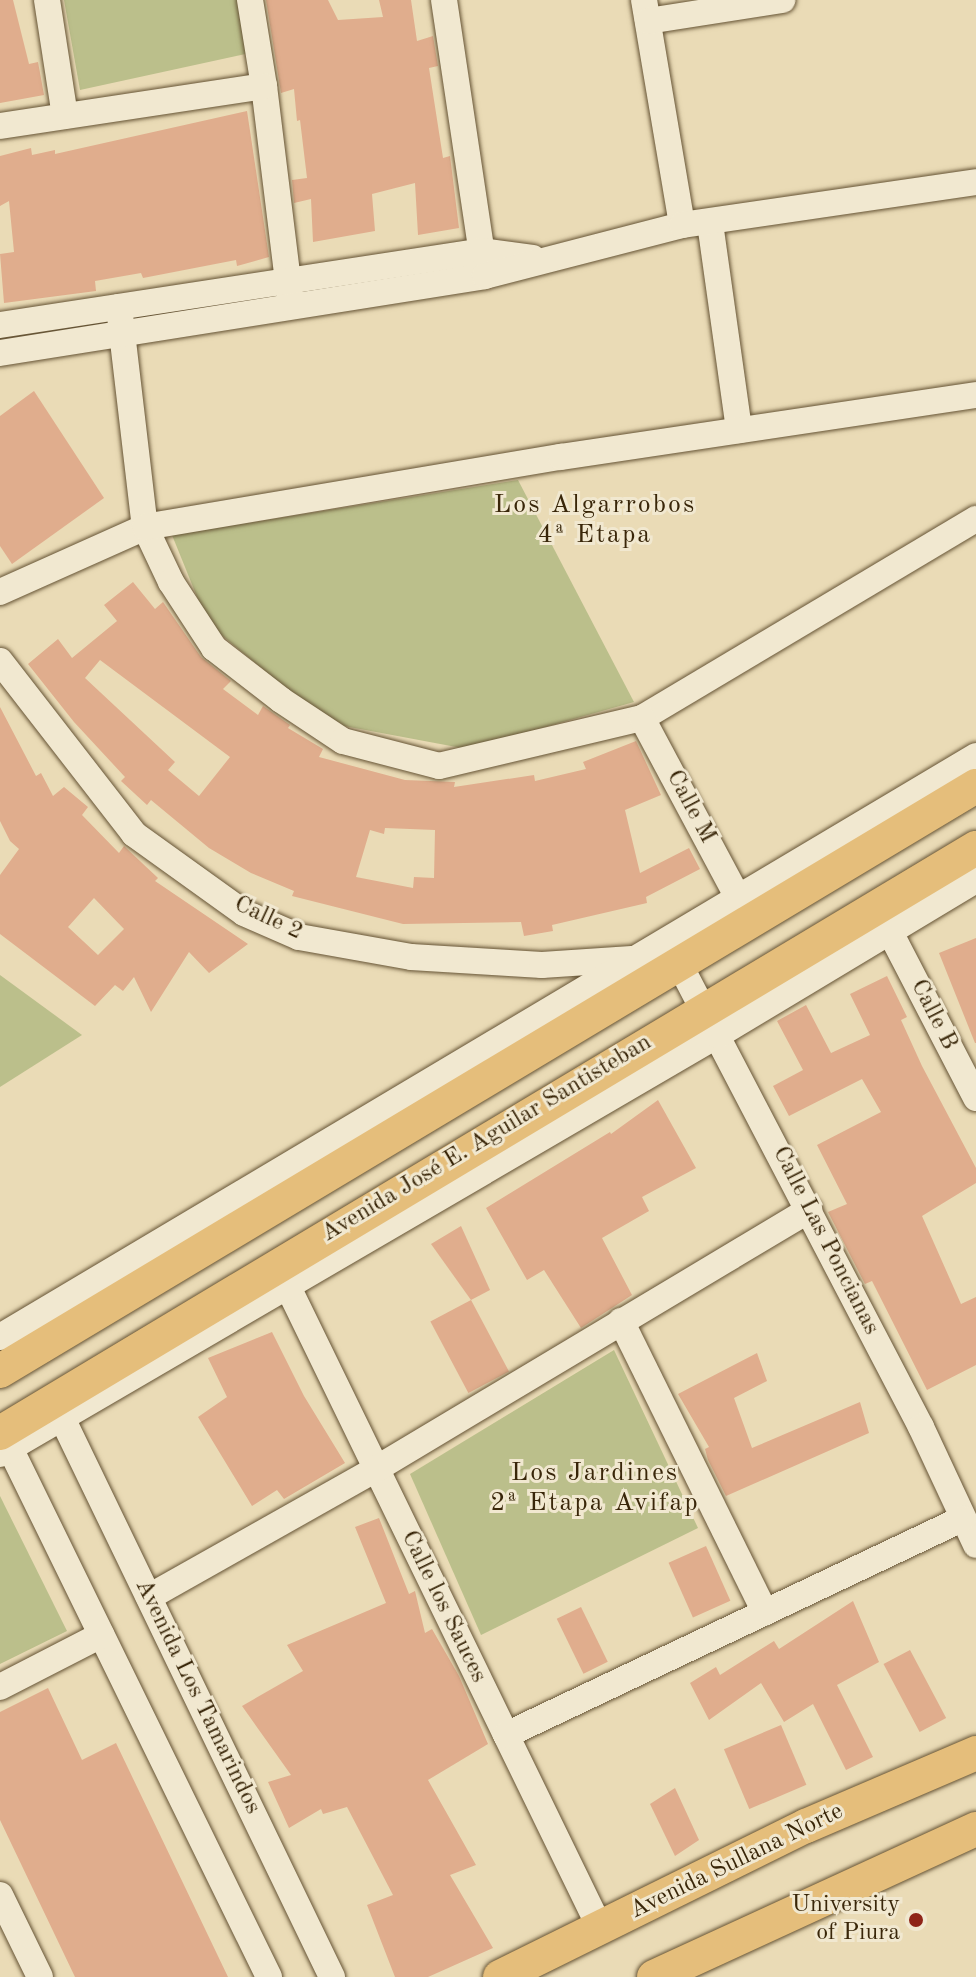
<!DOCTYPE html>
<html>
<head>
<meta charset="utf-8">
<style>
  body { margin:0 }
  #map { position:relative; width:976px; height:1977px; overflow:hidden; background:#eadbb6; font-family:"Old Standard TT",serif }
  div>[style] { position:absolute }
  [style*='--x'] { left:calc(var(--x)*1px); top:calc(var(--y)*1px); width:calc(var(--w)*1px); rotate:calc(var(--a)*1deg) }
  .green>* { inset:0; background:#bbbf8b }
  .building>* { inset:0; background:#e0ad8d; transform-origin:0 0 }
  .roads { filter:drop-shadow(0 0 2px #655334) drop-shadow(0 0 2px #655334) }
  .minor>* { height:26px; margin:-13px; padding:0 13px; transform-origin:13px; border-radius:13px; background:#f1e8d0 }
  .major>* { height:34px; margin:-17px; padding:0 17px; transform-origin:17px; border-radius:17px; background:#e5be7b }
  .dots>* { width:22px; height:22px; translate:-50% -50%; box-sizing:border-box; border:4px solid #f1e8d0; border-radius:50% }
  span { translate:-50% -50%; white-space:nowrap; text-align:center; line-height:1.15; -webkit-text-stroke:6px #f1e8d0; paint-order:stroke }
  .street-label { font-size:24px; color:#392609 }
  .poi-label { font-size:24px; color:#392609 }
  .right { translate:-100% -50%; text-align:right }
  .neighbourhood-label { font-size:26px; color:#392609; letter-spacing:2px }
</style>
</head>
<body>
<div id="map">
  <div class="green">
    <i style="clip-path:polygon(64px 0,242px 0,250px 53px,80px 90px)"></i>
    <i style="clip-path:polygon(518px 480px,634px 702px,467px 749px,328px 723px,208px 624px,172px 535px)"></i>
    <i style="clip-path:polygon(0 975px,82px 1035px,0 1087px)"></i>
    <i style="clip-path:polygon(614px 1350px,698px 1528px,481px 1635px,410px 1474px)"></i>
    <i style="clip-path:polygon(0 1496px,67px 1631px,0 1664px)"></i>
  </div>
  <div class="building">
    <i style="clip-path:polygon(0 0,13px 0,29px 64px,38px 62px,44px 95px,0 103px)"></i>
    <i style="clip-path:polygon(266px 0,328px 0,338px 20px,383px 17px,379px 0,411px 0,417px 41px,433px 36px,438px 66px,429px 68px,443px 158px,450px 156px,459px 228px,418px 235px,415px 183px,372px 194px,375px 231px,313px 242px,311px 199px,294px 203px,292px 180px,307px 178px,300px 120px,297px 121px,294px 89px,281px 93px)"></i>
    <i style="clip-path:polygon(247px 111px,269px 257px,237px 266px,236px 260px,143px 278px,141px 273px,95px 281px,96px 291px,4px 303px,0 254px,14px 252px,9px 201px,0 206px,0 156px,31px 148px,32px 155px,55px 150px,55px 154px)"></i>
    <i style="clip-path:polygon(34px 391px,104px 498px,12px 564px,0 546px,0 416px)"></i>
    <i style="clip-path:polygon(evenodd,133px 582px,155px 609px,163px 602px,201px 657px,231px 681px,223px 689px,258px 715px,263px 706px,290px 725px,288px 728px,323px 749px,319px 757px,405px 780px,455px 782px,454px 787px,534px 775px,535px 781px,586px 769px,583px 762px,636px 741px,661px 795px,625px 810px,640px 873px,689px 848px,700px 869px,646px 897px,647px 903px,552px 925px,553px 931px,524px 936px,521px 922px,403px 924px,292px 896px,294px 891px,251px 873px,209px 848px,151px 800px,147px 805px,121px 781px,125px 777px,74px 722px,28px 664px,58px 639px,72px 658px,117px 621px,104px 605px,133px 582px,100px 660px,230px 757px,199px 796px,168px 770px,175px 762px,85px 678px,100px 660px,133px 582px,385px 828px,435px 830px,434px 878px,414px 877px,413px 888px,356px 877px,370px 830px,384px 834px,385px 828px)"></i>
    <i style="clip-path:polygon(evenodd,0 707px,36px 776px,41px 773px,53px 796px,64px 787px,88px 807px,82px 815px,119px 853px,124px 846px,158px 878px,155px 881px,248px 944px,209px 973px,189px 952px,151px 1012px,134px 977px,123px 991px,115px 985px,95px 1006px,0 934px,0 875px,19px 849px,10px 841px,0 821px,0 707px,94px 898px,124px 929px,98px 955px,68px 927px,94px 898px)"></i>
    <i style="clip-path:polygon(976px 938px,976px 1043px,975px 1043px,939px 953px)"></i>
    <i style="clip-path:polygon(887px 976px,907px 1017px,901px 1020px,922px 1066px,976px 1168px,976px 1183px,922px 1216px,961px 1304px,976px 1297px,976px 1365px,927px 1390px,872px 1281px,865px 1284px,828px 1212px,847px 1204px,817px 1145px,881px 1112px,862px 1079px,789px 1116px,773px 1086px,803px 1070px,777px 1021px,806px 1005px,831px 1053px,870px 1035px,850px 994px)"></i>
    <i style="clip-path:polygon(658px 1100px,696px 1168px,642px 1197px,649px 1211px,602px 1238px,632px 1295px,581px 1328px,544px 1270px,527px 1280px,486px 1208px,610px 1132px,611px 1134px)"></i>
    <i style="clip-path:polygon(461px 1226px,490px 1290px,471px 1300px,431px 1244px)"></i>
    <i style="left:471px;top:1300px;width:81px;height:46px;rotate:62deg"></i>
    <i style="clip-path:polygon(272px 1332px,304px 1396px,345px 1463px,284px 1499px,277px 1490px,252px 1506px,198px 1417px,227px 1397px,208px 1358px)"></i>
    <i style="clip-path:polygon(757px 1353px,767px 1381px,734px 1398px,752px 1448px,860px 1402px,869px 1433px,726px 1496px,708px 1460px,705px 1449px,709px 1447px,678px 1394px)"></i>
    <i style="clip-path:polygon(379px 1518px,409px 1594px,415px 1591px,425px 1633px,432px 1629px,459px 1676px,488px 1744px,428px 1780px,476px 1865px,450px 1875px,493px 1948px,428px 1977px,395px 1977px,367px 1905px,393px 1895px,347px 1807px,323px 1814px,321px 1809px,289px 1828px,268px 1782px,291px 1775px,242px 1706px,303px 1671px,287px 1645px,386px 1603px,355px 1527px)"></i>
    <i style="left:706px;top:1546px;width:60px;height:41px;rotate:66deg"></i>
    <i style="clip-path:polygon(853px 1601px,879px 1662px,837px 1685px,873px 1757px,846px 1770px,813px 1704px,784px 1722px,761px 1683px,709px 1720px,690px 1683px,716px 1667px,720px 1675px,774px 1641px,779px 1649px)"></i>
    <i style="left:581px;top:1607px;width:61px;height:27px;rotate:64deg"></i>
    <i style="left:910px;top:1650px;width:77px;height:30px;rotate:62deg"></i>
    <i style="clip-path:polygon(48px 1688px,82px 1760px,116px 1743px,228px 1977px,75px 1977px,0 1820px,0 1712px)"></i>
    <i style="left:781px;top:1725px;width:65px;height:62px;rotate:67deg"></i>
    <i style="clip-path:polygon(675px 1788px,699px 1840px,675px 1856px,650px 1804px)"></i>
  </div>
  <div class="roads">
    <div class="minor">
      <i style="--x:47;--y:0;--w:117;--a:81.2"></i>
      <i style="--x:250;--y:0;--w:87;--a:80.8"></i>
      <i style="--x:264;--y:86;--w:214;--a:83"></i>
      <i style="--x:444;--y:0;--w:272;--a:81.5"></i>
      <i style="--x:644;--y:0;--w:228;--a:80.4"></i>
      <i style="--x:648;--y:21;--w:136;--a:-8.9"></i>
      <i style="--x:0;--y:126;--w:267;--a:-8.6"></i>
      <i style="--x:710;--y:223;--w:209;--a:82"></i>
      <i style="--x:119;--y:307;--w:222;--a:83.3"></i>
      <i style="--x:145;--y:527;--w:61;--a:64.7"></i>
      <i style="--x:171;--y:582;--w:79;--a:56.9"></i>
      <i style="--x:214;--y:648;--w:85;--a:37.8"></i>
      <i style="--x:281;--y:700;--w:74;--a:33.5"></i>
      <i style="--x:343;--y:741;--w:99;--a:14.6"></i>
      <i style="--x:439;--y:766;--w:209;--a:-13.3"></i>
      <i style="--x:642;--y:718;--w:389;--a:-30.8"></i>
      <i style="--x:0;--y:325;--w:487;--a:-8.7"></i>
      <i style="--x:481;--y:251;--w:52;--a:7.7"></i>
      <i style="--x:0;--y:353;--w:491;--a:-9"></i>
      <i style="--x:485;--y:276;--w:203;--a:-14.5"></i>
      <i style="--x:682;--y:225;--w:297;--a:-8.3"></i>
      <i style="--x:0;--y:592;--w:159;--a:-24.1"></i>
      <i style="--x:145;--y:527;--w:422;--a:-9.6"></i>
      <i style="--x:561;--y:457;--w:420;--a:-8.5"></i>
      <i style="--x:0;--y:661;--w:219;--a:52.2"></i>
      <i style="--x:134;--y:834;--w:135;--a:35.7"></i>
      <i style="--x:244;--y:913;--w:60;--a:23.6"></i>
      <i style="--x:299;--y:937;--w:114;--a:10.1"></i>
      <i style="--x:411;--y:957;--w:131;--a:3.5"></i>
      <i style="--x:542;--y:965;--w:90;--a:-3.8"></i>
      <i style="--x:642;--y:718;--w:202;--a:61.9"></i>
      <i style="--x:890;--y:932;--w:187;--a:62.6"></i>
      <i style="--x:672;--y:950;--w:538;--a:62.43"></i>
      <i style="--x:921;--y:1427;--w:130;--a:65"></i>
      <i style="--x:287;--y:1285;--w:715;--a:64.04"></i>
      <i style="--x:621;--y:1321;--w:325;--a:63.7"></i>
      <i style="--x:0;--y:1337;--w:1136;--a:-30.76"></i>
      <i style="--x:62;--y:1418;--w:621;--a:64.22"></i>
      <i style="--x:10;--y:1448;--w:589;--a:63.91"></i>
      <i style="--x:0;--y:1454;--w:831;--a:-30.27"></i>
      <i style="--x:718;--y:1035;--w:301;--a:-31"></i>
      <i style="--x:149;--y:1597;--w:261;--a:-29.4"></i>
      <i style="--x:376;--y:1469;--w:505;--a:-30.89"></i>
      <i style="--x:0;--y:1687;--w:114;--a:-27.2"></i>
      <i style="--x:506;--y:1735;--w:505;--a:-25.35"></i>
      <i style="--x:0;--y:1895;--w:91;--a:64"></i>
    </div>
    <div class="major">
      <i style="--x:0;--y:1371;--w:1138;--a:-30.94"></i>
      <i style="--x:0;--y:1433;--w:1138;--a:-30.94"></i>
      <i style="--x:500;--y:1977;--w:341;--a:-26.3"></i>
      <i style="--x:806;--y:1826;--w:185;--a:-23.2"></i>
      <i style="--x:654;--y:1977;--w:354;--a:-24.7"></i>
    </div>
  </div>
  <div class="dots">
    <i style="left:916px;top:1920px;background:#8f2418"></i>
  </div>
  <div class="street-label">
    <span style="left:690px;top:807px;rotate:62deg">Calle M</span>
    <span style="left:268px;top:919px;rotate:25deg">Calle 2</span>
    <span style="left:933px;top:1015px;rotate:63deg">Calle B</span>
    <span style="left:487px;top:1139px;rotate:-31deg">Avenida José E. Aguilar Santisteban</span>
    <span style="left:825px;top:1241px;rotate:63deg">Calle Las Poncianas</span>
    <span style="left:443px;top:1607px;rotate:64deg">Calle los Sauces</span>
    <span style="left:197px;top:1697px;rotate:64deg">Avenida Los Tamarindos</span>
    <span style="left:737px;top:1862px;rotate:-26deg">Avenida Sullana Norte</span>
  </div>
  <div class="poi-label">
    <span class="right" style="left:900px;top:1920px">University<br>of Piura</span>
  </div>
  <div class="neighbourhood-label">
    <span style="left:595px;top:521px">Los Algarrobos<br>4ª Etapa</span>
    <span style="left:595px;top:1489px">Los Jardines<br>2ª Etapa Avifap</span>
  </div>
</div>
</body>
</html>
